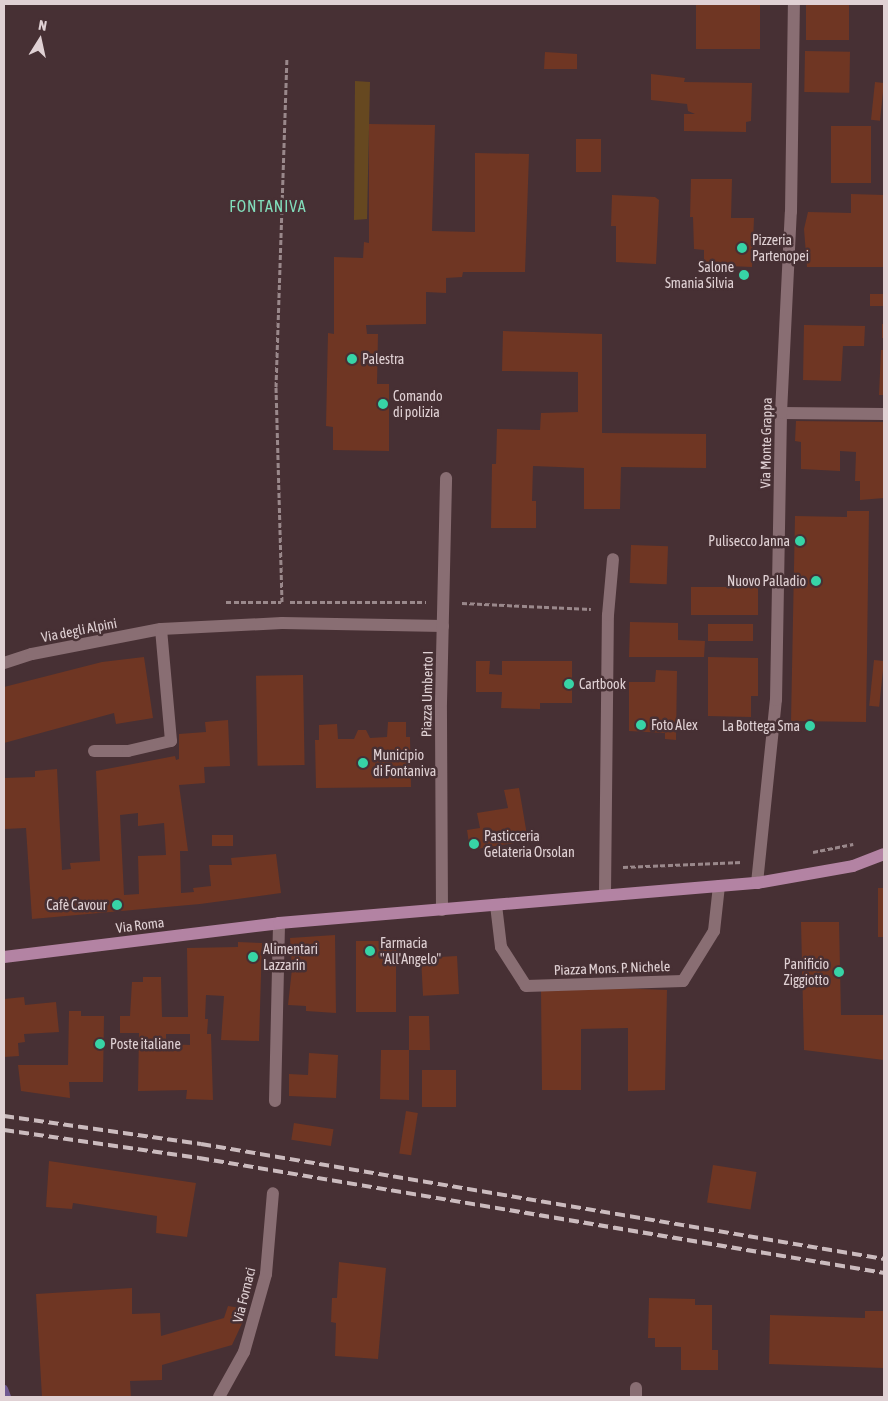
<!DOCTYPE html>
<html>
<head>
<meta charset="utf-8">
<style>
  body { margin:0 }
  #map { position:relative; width:888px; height:1401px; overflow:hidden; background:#473034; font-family:"Asap Condensed",sans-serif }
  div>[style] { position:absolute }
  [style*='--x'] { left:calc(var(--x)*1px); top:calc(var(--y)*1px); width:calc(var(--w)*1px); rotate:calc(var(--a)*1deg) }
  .green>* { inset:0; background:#664820 }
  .stream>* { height:8px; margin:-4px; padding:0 4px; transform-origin:4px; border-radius:4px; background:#6f5990 }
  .building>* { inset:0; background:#6f3623; transform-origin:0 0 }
  .path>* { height:3px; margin-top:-1.5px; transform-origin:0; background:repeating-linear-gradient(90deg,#9a888b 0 5px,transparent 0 7.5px) }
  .minor>* { height:12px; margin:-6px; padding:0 6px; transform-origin:6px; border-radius:6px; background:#896e73 }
  .major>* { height:12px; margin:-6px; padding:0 6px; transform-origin:6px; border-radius:6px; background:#b383a3 }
  .rail>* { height:4px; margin-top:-2px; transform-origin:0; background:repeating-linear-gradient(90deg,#cbbbbe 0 10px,transparent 0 15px) }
  .dots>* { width:14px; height:14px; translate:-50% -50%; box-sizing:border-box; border:2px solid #473034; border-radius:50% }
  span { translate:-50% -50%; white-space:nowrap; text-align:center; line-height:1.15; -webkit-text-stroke:5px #473034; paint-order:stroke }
  .poi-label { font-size:14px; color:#e0d1d4 }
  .left { translate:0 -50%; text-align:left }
  .right { translate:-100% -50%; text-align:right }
  .street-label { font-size:14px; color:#e0d1d4 }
  .quarter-label { font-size:16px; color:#82ddbb; letter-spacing:1px }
  .frame { position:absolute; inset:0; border:5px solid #e0d1d4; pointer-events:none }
  .north { position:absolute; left:15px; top:15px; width:50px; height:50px; -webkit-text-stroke:4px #473034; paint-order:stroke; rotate:10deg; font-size:14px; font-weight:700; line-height:20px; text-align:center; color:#e0d1d4 }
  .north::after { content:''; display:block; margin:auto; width:18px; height:22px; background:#e0d1d4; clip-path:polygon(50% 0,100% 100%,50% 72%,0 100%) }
</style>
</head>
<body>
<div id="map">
  <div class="green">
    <i style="clip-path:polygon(355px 81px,370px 82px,367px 219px,354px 220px)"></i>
  </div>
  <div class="stream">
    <i style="--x:4;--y:1389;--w:9;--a:69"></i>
  </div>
  <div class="building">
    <i style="left:696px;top:4px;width:64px;height:45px"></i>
    <i style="left:806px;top:5px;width:43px;height:35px"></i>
    <i style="left:805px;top:51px;width:45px;height:41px;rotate:1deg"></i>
    <i style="clip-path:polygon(545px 52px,577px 54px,577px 69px,544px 69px)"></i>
    <i style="clip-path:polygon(651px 74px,685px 78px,684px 82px,752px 83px,751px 121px,746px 122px,746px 132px,684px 131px,684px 114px,695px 114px,688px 111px,687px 104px,651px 100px)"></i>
    <i style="left:875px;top:82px;width:9px;height:38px;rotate:6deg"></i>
    <i style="clip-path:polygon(369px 124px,435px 125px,432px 231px,475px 232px,475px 153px,529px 154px,525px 272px,463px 272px,462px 277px,446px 278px,446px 293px,426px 292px,426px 324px,366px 325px,367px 334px,378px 334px,377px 384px,389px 384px,389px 451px,333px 450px,333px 427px,326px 426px,328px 333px,334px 334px,334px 257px,363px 258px,364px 242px,369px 243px)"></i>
    <i style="left:831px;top:126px;width:40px;height:57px"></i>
    <i style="left:576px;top:139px;width:25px;height:33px"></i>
    <i style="clip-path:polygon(691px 179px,732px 179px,731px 218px,754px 218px,752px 267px,704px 265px,704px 250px,694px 249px,693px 217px,690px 217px)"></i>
    <i style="clip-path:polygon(851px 194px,884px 195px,883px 267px,807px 267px,804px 229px,808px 212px,851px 213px)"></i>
    <i style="clip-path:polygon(612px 195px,655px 197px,659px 200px,656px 264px,616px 262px,616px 226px,611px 226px)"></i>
    <i style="left:870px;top:294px;width:14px;height:12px"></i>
    <i style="left:882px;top:324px;width:2px;height:14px"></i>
    <i style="clip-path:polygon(804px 325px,865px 326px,864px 346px,843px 346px,841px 381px,803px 380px)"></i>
    <i style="clip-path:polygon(503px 331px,602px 334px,602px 433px,706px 434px,706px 468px,621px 467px,620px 509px,584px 509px,584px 468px,533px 466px,532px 501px,536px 501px,536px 528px,491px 528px,492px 464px,496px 464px,497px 429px,540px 430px,541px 413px,580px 412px,578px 412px,578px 372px,502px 371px)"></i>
    <i style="clip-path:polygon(881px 350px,884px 350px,884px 395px,879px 395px)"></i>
    <i style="clip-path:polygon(796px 421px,884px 422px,884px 498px,860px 500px,860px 481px,855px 481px,856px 452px,840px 451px,840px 471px,801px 469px,801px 442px,795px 441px)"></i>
    <i style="clip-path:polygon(847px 511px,869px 511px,866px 722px,791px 721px,795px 516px,847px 517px)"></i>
    <i style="left:631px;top:545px;width:37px;height:38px;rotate:2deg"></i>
    <i style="left:691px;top:587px;width:67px;height:28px"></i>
    <i style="clip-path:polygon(630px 622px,678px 623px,678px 640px,705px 641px,704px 657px,629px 657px)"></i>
    <i style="left:753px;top:624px;width:17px;height:45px;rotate:90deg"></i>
    <i style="clip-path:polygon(144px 657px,153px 718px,116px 724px,114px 713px,4px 743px,4px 687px,102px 662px)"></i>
    <i style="clip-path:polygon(708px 657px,758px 658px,758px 696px,751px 696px,751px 717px,708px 716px)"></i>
    <i style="left:874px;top:660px;width:10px;height:46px;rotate:6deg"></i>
    <i style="clip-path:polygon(476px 661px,490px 661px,489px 674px,502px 675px,502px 661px,572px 661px,572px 703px,540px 703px,540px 709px,501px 708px,502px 692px,476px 692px)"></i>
    <i style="clip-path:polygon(656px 670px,677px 671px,676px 740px,665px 739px,665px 733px,629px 731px,629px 682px,655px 682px)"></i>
    <i style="left:303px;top:675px;width:90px;height:47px;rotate:89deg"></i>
    <i style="clip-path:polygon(evenodd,228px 720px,230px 766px,204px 767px,205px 783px,179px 785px,188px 851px,180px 851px,181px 893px,194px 892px,193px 888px,211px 886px,209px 865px,232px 865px,231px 858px,276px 854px,281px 893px,200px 904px,32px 919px,26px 828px,4px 829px,4px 778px,35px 777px,35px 771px,57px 769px,62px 870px,71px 869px,70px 863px,100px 861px,96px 771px,175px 756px,176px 760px,179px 759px,179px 734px,206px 732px,205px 722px,228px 720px,138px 813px,138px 826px,164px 823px,166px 855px,138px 856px,139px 894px,124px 895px,120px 815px,138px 813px)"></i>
    <i style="clip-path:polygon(388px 722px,406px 722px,406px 737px,410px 737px,411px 787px,316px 788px,315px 740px,319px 740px,319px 725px,337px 724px,338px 739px,354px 739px,358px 730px,366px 730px,370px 738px,387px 737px)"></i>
    <i style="clip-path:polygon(519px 788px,528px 841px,470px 850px,467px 830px,480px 828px,477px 813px,508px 808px,504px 790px)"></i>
    <i style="left:233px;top:835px;width:11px;height:21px;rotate:90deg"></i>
    <i style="left:878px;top:888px;width:6px;height:49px"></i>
    <i style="clip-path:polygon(801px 922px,839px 922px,841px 1015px,884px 1015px,884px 1060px,804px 1050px)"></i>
    <i style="clip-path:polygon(335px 935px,336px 1013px,306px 1011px,306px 1006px,288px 1005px,292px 969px,290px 938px)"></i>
    <i style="left:356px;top:941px;width:40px;height:71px"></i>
    <i style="clip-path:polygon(evenodd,238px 942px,262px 943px,259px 1041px,221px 1040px,224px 996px,206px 995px,205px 1019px,208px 1019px,207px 1034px,211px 1034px,213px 1100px,186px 1099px,187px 1090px,138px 1091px,139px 1033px,120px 1033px,120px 1016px,130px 1016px,132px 982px,143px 982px,143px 977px,161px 977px,162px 1017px,188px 1017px,187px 948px,238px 947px,238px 942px,166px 1034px,190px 1034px,190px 1045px,166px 1044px,166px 1034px)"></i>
    <i style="left:457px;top:956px;width:38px;height:36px;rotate:87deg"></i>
    <i style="clip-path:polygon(588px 987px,667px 990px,665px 1090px,628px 1091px,628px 1028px,581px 1029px,581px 1090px,542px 1090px,541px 990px,588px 990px)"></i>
    <i style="clip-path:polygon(24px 997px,25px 1005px,56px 1002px,59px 1032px,24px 1034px,25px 1042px,18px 1043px,19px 1056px,4px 1057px,4px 999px)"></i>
    <i style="clip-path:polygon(69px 1011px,81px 1011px,81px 1016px,104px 1016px,103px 1082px,69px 1082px,70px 1098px,21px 1091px,18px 1065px,68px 1065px)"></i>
    <i style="clip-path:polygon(409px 1016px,429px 1016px,430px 1050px,409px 1050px,409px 1100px,380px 1099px,381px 1050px,409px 1050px)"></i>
    <i style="clip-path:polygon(309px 1053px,338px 1055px,336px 1098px,289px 1096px,289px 1074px,308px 1075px)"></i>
    <i style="left:422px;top:1070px;width:34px;height:37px"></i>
    <i style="left:406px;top:1111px;width:12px;height:43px;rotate:9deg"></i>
    <i style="left:294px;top:1123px;width:40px;height:17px;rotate:9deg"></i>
    <i style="clip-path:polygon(49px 1161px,196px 1183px,187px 1237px,156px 1233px,157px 1216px,73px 1203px,72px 1209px,46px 1207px)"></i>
    <i style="left:713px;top:1165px;width:44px;height:38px;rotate:9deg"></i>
    <i style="clip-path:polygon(339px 1262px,386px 1268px,378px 1359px,335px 1356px,336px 1323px,331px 1322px,332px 1298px,337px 1298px)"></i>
    <i style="clip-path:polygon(132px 1288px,132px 1314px,160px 1313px,161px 1336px,224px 1318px,228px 1306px,247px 1309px,245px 1317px,232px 1345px,162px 1365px,162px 1380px,130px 1381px,131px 1397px,42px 1397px,36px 1294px)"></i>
    <i style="clip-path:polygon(649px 1298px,695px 1299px,695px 1305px,712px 1305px,712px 1350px,718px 1350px,718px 1370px,681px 1370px,681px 1347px,655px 1347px,655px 1338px,648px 1338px)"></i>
    <i style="clip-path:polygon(865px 1311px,884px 1311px,884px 1368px,769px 1364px,770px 1315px,865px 1318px)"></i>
  </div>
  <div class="path">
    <i style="--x:226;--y:602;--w:55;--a:0"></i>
    <i style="--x:282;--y:602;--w:215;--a:-91.6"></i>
    <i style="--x:276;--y:387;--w:329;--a:-88.1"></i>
    <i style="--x:290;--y:602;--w:136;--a:0"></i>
    <i style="--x:462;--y:603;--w:129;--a:2.7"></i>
    <i style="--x:813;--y:852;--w:41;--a:-11.3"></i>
    <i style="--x:623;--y:867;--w:119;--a:-2.4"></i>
  </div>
  <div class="minor">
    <i style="--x:781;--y:413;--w:103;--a:0.6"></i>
    <i style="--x:4;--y:663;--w:29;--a:-18"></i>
    <i style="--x:32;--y:654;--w:131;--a:-11"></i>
    <i style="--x:161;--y:629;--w:121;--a:-2.8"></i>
    <i style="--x:282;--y:623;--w:161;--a:1.1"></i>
    <i style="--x:94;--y:751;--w:34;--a:0"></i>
    <i style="--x:128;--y:751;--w:44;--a:-13.1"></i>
    <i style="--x:171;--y:741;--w:112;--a:-95.1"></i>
    <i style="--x:757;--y:883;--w:184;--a:-84.1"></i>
    <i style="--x:776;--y:700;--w:287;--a:-89"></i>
    <i style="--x:781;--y:413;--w:201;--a:-87.2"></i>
    <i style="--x:791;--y:212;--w:208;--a:-89.2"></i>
    <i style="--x:605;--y:894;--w:279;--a:-89.4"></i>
    <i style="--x:608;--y:615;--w:56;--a:-84.9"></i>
    <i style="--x:496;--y:905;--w:42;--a:83.2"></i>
    <i style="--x:501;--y:947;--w:46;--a:57.3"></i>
    <i style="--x:526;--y:986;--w:157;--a:-1.8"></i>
    <i style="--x:683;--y:981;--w:59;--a:-58.2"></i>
    <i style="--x:714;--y:931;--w:45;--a:-83.7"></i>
    <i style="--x:442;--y:910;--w:208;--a:-90.3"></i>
    <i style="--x:441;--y:702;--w:224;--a:-88.7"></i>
    <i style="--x:275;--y:1101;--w:178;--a:-88.7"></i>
    <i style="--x:636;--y:1388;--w:9;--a:90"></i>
    <i style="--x:219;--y:1397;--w:51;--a:-60.9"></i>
    <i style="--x:244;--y:1352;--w:81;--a:-74.2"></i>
    <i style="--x:266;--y:1274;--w:81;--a:-85.1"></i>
  </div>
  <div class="major">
    <i style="--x:4;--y:957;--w:277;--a:-7"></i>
    <i style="--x:279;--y:923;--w:480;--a:-4.8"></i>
    <i style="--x:757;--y:883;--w:97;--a:-10"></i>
    <i style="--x:853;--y:866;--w:33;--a:-21"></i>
  </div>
  <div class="rail">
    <i style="--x:4;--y:1116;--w:199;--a:8.1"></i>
    <i style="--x:201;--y:1144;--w:693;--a:9.56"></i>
    <i style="--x:4;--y:1130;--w:197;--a:8.2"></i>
    <i style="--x:199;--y:1158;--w:695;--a:9.53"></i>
  </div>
  <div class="dots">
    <i style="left:742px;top:248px;background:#37d4a6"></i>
    <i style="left:744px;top:275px;background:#37d4a6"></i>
    <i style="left:352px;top:359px;background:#37d4a6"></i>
    <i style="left:383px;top:404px;background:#37d4a6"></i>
    <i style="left:800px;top:541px;background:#37d4a6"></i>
    <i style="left:816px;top:581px;background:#37d4a6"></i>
    <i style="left:569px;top:684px;background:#37d4a6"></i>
    <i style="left:641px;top:725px;background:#37d4a6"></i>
    <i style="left:810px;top:726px;background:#37d4a6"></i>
    <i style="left:363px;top:763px;background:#37d4a6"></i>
    <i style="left:474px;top:844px;background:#37d4a6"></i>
    <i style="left:117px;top:905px;background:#37d4a6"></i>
    <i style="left:370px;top:951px;background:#37d4a6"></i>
    <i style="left:253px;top:957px;background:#37d4a6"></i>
    <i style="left:839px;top:972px;background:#37d4a6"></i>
    <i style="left:100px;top:1044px;background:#37d4a6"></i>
  </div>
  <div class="poi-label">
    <span class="left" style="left:752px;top:248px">Pizzeria<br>Partenopei</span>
    <span class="right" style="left:734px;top:275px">Salone<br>Smania Silvia</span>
    <span class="left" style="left:362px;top:359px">Palestra</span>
    <span class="left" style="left:393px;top:404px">Comando<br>di polizia</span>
    <span class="right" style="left:790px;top:541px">Pulisecco Janna</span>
    <span class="right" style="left:806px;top:581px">Nuovo Palladio</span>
    <span class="left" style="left:579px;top:684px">Cartbook</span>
    <span class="left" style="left:651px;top:725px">Foto Alex</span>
    <span class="right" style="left:800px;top:726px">La Bottega Sma</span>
    <span class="left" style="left:373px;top:763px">Municipio<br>di Fontaniva</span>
    <span class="left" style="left:484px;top:844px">Pasticceria<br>Gelateria Orsolan</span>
    <span class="right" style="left:107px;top:905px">Cafè Cavour</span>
    <span class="left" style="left:380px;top:951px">Farmacia<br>"All'Angelo"</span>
    <span class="left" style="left:263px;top:957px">Alimentari<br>Lazzarin</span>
    <span class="right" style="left:829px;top:972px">Panificio<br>Ziggiotto</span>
    <span class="left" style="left:110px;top:1044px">Poste italiane</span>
  </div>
  <div class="street-label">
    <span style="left:766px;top:443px;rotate:-89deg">Via Monte Grappa</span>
    <span style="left:79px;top:630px;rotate:-11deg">Via degli Alpini</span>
    <span style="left:427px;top:694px;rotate:-89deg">Piazza Umberto I</span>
    <span style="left:140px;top:925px;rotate:-7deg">Via Roma</span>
    <span style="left:612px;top:968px;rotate:-2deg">Piazza Mons. P. Nichele</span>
    <span style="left:244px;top:1295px;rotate:-76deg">Via Fornaci</span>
  </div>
  <div class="quarter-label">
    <span style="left:268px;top:206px">FONTANIVA</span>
  </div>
  <div class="frame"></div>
  <div class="north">N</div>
</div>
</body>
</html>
